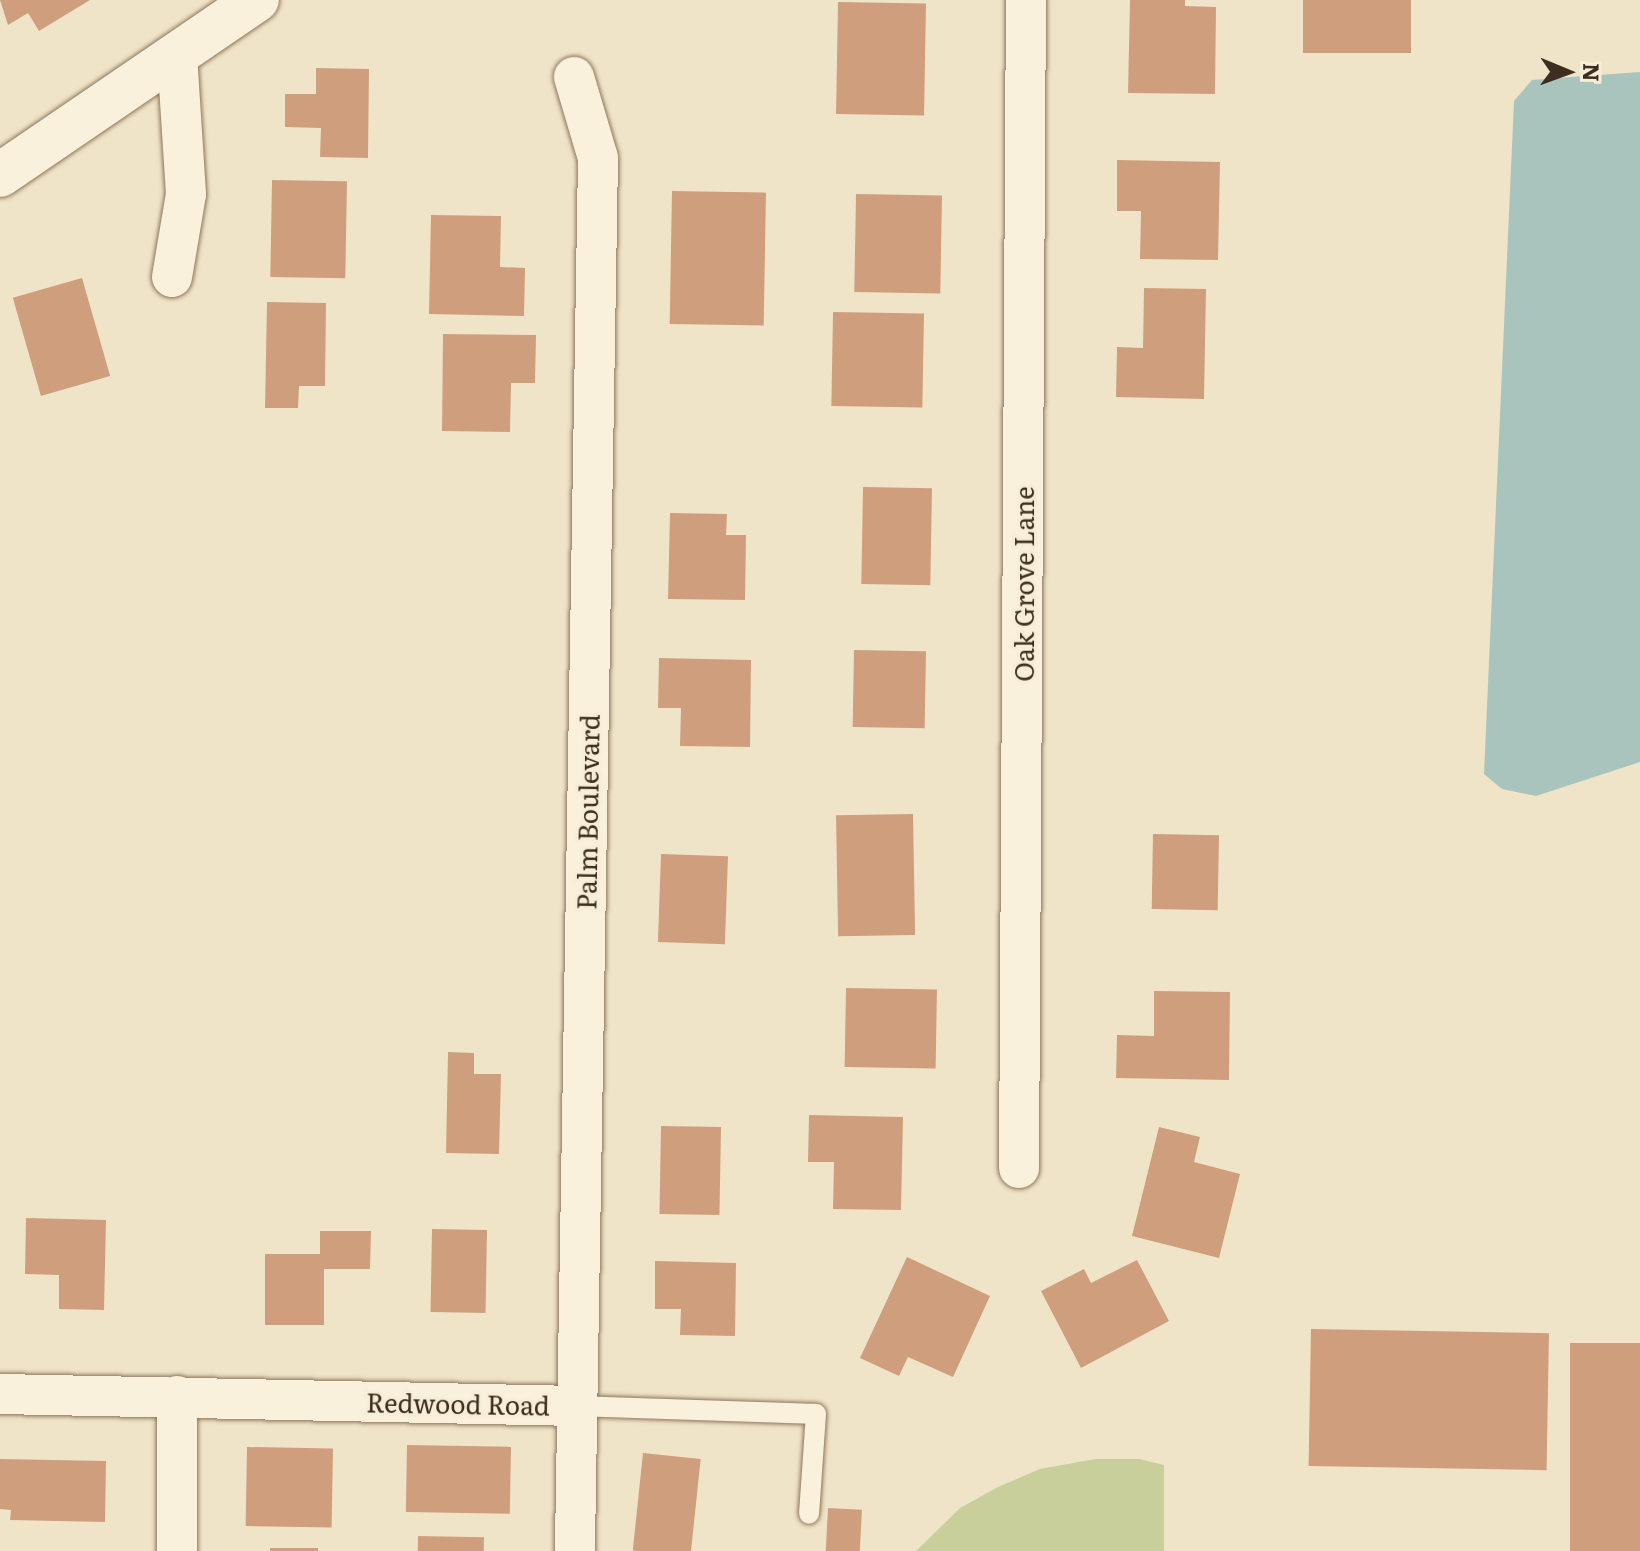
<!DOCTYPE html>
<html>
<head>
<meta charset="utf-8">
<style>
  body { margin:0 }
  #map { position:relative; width:1640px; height:1551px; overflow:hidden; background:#f0e4c8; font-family:Literata,serif }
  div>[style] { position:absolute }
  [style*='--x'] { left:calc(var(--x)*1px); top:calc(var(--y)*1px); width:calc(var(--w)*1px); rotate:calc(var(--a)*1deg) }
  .green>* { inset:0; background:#c9cf9b }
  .water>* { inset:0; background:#a9c4bc }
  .building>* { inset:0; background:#cf9f7d; transform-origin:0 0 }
  .roads { filter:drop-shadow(0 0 2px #8d765c) drop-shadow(0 0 2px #8d765c) }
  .service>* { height:20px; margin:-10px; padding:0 10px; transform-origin:10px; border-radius:10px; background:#faf1dc }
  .minor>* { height:40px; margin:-20px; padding:0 20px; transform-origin:20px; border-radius:20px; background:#faf1dc }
  .tertiary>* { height:44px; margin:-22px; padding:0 22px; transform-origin:22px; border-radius:22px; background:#faf1dc }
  span { translate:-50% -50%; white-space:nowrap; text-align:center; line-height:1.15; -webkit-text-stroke:7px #f7eed8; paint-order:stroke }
  .street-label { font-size:26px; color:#3d2e20 }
  .north { position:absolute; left:1528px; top:32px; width:80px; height:80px; -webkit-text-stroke:6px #f7eed8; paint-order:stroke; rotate:91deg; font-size:22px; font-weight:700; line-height:32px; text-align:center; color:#3d2e20 }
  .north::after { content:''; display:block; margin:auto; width:28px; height:36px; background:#3d2e20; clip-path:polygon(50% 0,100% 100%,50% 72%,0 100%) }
</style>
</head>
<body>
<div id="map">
  <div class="green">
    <i style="clip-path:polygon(1095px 1459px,1139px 1459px,1164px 1465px,1164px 1551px,916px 1551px,960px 1508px,998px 1487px,1040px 1469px)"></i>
  </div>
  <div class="water">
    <i style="clip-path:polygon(1640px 72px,1640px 762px,1536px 796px,1502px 789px,1484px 774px,1514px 101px,1532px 80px)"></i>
  </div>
  <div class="building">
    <i style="clip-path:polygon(0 0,90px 0,39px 31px,28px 13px,8px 25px)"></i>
    <i style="clip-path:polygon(1130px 0,1185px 0,1185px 6px,1216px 7px,1215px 94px,1128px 93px)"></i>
    <i style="left:1303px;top:0;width:108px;height:53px"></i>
    <i style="left:838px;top:2px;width:88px;height:112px;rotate:1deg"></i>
    <i style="clip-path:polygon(316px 68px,369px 69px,368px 158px,320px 157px,321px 128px,285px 127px,285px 94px,316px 94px)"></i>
    <i style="clip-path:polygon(1117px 160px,1220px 162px,1218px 260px,1140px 259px,1141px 211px,1117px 211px)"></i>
    <i style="left:272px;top:180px;width:75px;height:97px;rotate:1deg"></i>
    <i style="left:672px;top:191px;width:94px;height:133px;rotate:1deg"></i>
    <i style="left:856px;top:194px;width:86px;height:98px;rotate:1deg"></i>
    <i style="clip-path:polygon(431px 215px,501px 216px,500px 267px,525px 268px,524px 316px,429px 314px)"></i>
    <i style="left:82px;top:278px;width:102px;height:72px;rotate:74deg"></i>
    <i style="clip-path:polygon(1144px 288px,1206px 289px,1204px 399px,1116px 397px,1117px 347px,1143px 348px)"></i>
    <i style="clip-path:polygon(267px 302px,326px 303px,325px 386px,299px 386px,298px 408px,265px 408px)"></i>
    <i style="left:833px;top:312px;width:91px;height:94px;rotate:1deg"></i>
    <i style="clip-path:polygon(443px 334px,536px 335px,535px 383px,511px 383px,510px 432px,442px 431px)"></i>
    <i style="left:863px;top:487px;width:69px;height:97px;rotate:1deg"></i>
    <i style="clip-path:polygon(670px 513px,727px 514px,726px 535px,746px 535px,745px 600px,668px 599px)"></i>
    <i style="left:854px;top:650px;width:72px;height:77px;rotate:1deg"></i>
    <i style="clip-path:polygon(659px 658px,751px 660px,750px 747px,680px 746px,681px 708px,658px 708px)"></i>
    <i style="left:913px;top:814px;width:121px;height:77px;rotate:89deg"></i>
    <i style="left:1153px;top:834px;width:66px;height:75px;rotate:1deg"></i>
    <i style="left:661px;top:854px;width:67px;height:88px;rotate:2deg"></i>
    <i style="left:846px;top:988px;width:91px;height:79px;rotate:1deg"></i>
    <i style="clip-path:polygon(1154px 991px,1230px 992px,1229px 1080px,1116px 1078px,1117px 1035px,1154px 1036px)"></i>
    <i style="clip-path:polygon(448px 1052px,474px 1053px,474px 1074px,501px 1074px,499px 1154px,446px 1153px)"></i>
    <i style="clip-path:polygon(809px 1115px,903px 1117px,901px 1210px,833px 1209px,834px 1162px,808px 1162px)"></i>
    <i style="left:661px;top:1126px;width:60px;height:88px;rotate:1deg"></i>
    <i style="clip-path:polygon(1159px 1127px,1200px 1137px,1194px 1162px,1240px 1174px,1219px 1258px,1132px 1236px)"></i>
    <i style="clip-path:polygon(26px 1218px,106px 1220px,104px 1310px,59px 1309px,59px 1275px,25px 1274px)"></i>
    <i style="left:432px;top:1229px;width:55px;height:83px;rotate:1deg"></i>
    <i style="clip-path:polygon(320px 1231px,371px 1231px,370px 1269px,324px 1269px,324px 1325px,265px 1325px,265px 1254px,320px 1254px)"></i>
    <i style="clip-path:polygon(907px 1257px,990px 1296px,953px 1377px,908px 1357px,899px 1376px,860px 1358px)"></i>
    <i style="clip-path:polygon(1137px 1260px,1169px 1321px,1081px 1368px,1041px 1291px,1084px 1269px,1091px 1283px)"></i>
    <i style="clip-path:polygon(655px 1261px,736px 1263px,735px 1336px,680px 1335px,681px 1309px,655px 1309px)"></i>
    <i style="left:1311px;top:1329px;width:238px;height:137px;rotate:1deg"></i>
    <i style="left:1570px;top:1343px;width:70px;height:208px"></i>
    <i style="left:407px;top:1445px;width:104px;height:67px;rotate:1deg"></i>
    <i style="left:247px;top:1447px;width:86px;height:79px;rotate:1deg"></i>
    <i style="left:643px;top:1453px;width:58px;height:98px;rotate:6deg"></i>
    <i style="clip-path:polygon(0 1459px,106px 1461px,105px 1522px,10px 1520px,11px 1510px,0 1509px)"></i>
    <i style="left:828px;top:1508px;width:34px;height:43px;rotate:3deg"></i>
    <i style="left:418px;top:1536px;width:66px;height:15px;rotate:1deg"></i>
    <i style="left:270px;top:1548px;width:48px;height:3px"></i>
  </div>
  <div class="roads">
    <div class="service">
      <i style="--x:577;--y:1406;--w:239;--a:1.9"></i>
      <i style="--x:816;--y:1414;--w:100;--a:94"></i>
    </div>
    <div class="minor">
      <i style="--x:574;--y:77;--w:84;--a:73.5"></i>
      <i style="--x:598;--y:158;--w:1393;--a:90.95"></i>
      <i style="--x:172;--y:277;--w:84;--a:-80.4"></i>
      <i style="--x:186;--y:194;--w:139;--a:-93.7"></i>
      <i style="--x:1019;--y:1168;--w:1168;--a:-89.66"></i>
      <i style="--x:0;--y:1394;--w:577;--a:1.19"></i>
      <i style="--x:177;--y:1396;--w:155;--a:90"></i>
    </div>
    <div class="tertiary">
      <i style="--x:0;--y:175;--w:311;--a:-34.3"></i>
    </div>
  </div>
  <div class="street-label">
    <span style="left:1023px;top:584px;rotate:-90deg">Oak Grove Lane</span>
    <span style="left:587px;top:812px;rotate:-89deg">Palm Boulevard</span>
    <span style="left:458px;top:1403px;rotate:1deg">Redwood Road</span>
  </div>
  <div class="north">N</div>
</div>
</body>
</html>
